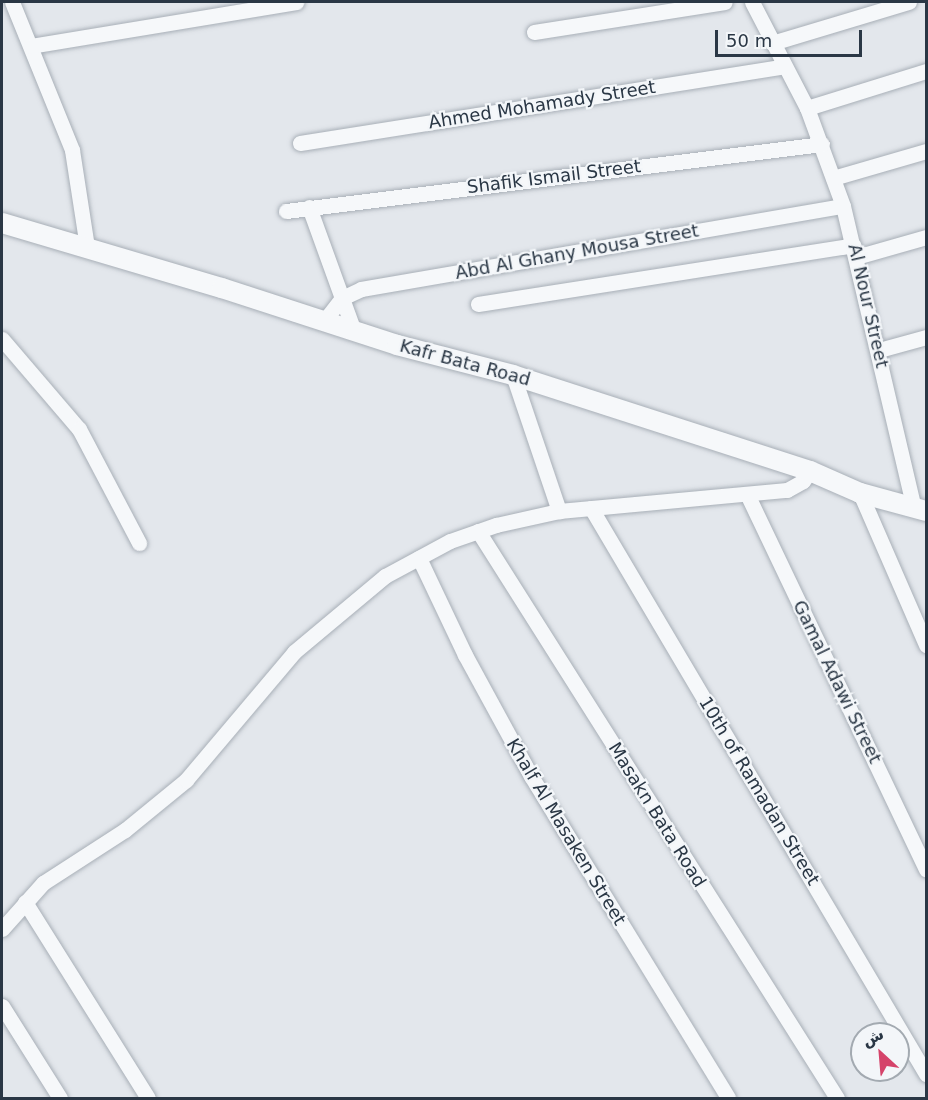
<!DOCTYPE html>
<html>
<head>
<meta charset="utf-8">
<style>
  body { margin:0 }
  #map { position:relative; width:928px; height:1100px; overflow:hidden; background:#e3e7ec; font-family:"DejaVu Sans",Vazirmatn,sans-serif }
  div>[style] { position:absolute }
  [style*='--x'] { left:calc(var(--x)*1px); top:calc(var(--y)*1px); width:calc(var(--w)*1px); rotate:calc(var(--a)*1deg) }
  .roads { filter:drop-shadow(0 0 2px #a8afb7) drop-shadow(0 0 2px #a8afb7) }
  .minor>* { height:15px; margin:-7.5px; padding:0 7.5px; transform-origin:7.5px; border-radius:7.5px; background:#f6f8fa }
  .tertiary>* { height:20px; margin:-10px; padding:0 10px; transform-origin:10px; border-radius:10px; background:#f6f8fa }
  span { translate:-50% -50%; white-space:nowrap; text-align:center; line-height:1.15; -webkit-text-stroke:4.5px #f3f6f9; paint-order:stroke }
  .street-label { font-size:18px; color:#2a3745 }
  .frame { position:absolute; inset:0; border:3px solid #2a3745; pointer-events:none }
  .north { position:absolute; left:850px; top:1022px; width:60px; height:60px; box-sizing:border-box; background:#f3f6f9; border:2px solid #a3aab1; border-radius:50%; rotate:334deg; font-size:16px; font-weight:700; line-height:24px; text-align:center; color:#2a3745 }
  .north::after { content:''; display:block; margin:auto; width:21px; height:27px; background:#d5436a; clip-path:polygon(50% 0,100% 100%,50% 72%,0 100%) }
  .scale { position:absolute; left:715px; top:30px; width:147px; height:27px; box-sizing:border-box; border:3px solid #2a3745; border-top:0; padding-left:8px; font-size:18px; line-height:21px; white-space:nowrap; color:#2a3745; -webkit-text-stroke:4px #f3f6f9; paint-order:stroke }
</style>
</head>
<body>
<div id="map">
  <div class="roads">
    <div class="minor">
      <i style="--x:12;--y:2;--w:160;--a:67.9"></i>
      <i style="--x:72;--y:150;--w:98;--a:81.2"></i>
      <i style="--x:752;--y:2;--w:119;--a:62.6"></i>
      <i style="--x:807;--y:108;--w:104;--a:69.8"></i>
      <i style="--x:843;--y:206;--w:310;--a:76.8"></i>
      <i style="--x:534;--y:32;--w:193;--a:-8.9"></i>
      <i style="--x:772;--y:43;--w:143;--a:-16.7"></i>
      <i style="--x:31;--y:46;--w:269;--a:-9.4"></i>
      <i style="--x:807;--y:108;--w:125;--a:-17.3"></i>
      <i style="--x:300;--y:143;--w:490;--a:-9"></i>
      <i style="--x:833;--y:178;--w:97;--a:-16.2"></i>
      <i style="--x:309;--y:207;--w:132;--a:70.1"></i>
      <i style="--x:286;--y:211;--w:540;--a:-7.13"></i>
      <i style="--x:856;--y:257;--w:73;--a:-15.9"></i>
      <i style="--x:478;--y:304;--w:380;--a:-8.9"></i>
      <i style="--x:324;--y:321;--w:29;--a:-52"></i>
      <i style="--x:342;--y:298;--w:21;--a:-25"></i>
      <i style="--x:361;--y:289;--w:489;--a:-9.8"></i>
      <i style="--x:2;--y:339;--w:118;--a:49.5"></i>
      <i style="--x:79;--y:429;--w:129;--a:62.2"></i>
      <i style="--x:879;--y:350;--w:49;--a:-15.5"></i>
      <i style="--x:513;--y:375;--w:144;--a:71.3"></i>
      <i style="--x:860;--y:493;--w:166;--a:66.5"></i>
      <i style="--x:747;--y:494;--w:416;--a:64.5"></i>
      <i style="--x:591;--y:508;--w:658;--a:59.38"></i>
      <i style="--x:478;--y:531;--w:671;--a:57.66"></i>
      <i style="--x:419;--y:558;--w:107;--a:64.6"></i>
      <i style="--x:465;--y:655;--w:138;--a:61.4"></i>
      <i style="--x:531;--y:776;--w:377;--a:58.5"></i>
      <i style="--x:25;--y:902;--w:231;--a:57.9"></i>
      <i style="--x:2;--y:929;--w:62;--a:-48.3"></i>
      <i style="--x:43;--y:883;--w:98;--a:-32.9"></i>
      <i style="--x:125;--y:830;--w:79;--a:-39.3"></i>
      <i style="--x:186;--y:780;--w:167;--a:-49.8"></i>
      <i style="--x:294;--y:652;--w:119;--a:-39.9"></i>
      <i style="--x:385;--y:576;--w:74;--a:-28.3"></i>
      <i style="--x:450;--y:541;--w:49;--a:-19.2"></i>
      <i style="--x:496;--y:525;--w:65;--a:-12.5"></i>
      <i style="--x:559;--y:511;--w:229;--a:-5.3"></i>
      <i style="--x:787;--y:490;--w:18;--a:-29"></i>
      <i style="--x:803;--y:481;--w:12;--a:-55"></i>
      <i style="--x:2;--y:1006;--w:109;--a:57.8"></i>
    </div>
    <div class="tertiary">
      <i style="--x:2;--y:223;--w:229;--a:16.5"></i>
      <i style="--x:222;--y:288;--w:184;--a:18"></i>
      <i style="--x:397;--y:345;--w:120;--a:14.5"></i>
      <i style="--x:513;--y:375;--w:312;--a:17.9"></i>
      <i style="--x:810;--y:471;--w:55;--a:23.7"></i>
      <i style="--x:860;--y:493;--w:68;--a:15.3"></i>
    </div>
  </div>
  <div class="street-label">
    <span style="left:542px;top:105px;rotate:-9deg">Ahmed Mohamady Street</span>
    <span style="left:554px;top:177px;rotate:-7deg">Shafik Ismail Street</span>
    <span style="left:577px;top:252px;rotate:-10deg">Abd Al Ghany Mousa Street</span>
    <span style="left:868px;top:306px;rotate:77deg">Al Nour Street</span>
    <span style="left:465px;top:363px;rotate:15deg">Kafr Bata Road</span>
    <span style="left:837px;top:682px;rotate:64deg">Gamal Adawi Street</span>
    <span style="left:759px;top:791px;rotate:59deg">10th of Ramadan Street</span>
    <span style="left:657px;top:815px;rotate:58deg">Masakn Bata Road</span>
    <span style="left:566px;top:832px;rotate:59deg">Khalf Al Masaken Street</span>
  </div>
  <div class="frame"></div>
  <div class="north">ش</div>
  <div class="scale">50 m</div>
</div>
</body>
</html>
